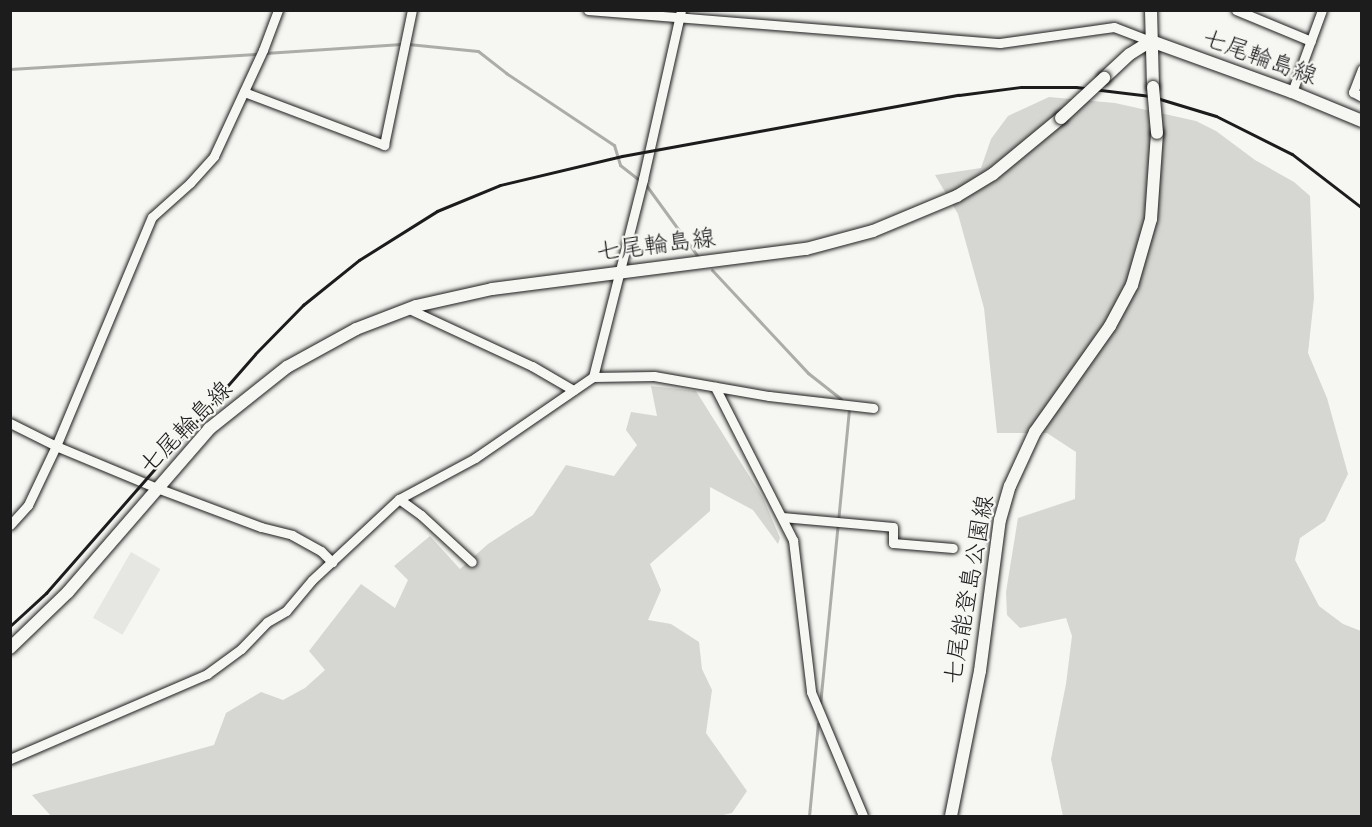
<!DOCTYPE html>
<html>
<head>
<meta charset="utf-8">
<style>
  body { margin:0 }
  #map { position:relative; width:1372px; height:827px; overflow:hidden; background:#f6f6f2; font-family:"Indie Flower","Klee One",sans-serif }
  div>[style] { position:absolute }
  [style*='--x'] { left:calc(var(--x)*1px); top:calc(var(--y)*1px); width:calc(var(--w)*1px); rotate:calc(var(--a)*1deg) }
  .built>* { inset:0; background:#e6e6e2; transform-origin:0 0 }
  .green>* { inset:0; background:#d6d6d2 }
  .stream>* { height:3px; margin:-1.5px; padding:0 1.5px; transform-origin:1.5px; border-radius:1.5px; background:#acaca9 }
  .roads { filter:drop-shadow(0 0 2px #1c1c1c) drop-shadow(0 0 2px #1c1c1c) }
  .minor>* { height:9px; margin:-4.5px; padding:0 4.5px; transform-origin:4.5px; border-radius:4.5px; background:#f6f6f2 }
  .major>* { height:12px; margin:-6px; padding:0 6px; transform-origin:6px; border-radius:6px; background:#f6f6f2 }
  .rail>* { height:3px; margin:-1.5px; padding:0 1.5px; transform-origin:1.5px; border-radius:1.5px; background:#1c1c1c }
  .bridges { filter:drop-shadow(0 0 2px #1c1c1c) drop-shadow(0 0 2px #1c1c1c) }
  .major-bridge>* { height:12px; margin:-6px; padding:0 6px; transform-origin:6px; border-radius:6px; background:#f6f6f2 }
  span { translate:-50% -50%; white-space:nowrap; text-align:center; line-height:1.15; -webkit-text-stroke:4.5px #f6f6f2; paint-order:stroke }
  .street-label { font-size:24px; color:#1c1c1c }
  .frame { position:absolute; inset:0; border:12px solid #1c1c1c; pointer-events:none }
</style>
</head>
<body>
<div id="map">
  <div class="built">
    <i style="left:131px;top:552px;width:34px;height:76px;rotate:30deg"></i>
  </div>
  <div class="green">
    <i style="clip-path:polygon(1049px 97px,1115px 103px,1196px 121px,1216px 131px,1255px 160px,1294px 182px,1310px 196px,1314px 298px,1308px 353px,1327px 398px,1348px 474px,1325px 521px,1300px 538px,1295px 560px,1319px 606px,1343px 624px,1361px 631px,1361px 816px,1063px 816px,1051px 759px,1066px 684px,1072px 636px,1066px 618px,1020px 628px,1007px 615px,1006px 592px,1018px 518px,1075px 499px,1076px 452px,1047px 433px,997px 433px,984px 308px,958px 214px,935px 175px,981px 168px,991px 139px,1008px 116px)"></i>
    <i style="clip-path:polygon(651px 386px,696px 391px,763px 498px,780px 538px,778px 544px,753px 510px,710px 487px,710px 511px,650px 564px,661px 590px,648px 620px,671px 624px,699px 642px,702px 669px,712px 690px,706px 733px,747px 791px,732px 813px,719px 816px,51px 816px,32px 795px,214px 745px,226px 713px,261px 692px,283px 700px,305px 688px,325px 670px,309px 651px,361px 584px,395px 608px,408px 580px,394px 566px,430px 536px,460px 569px,488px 544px,533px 515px,566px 465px,614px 476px,637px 445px,626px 430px,631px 412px,657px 416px)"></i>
  </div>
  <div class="stream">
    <i style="--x:408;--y:44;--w:70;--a:5.7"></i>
    <i style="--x:478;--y:51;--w:36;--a:38"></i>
    <i style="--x:506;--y:73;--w:130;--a:33.7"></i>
    <i style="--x:614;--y:145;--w:21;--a:73"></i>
    <i style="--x:620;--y:165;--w:33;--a:38"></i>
    <i style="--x:646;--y:185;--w:90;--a:54"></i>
    <i style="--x:265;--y:53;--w:137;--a:-3.8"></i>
    <i style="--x:10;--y:69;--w:248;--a:-3.5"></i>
    <i style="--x:712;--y:270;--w:141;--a:47"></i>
    <i style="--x:808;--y:373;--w:42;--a:38.2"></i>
    <i style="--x:820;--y:705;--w:296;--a:-84.4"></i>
    <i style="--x:809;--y:816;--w:93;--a:-84.5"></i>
  </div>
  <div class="roads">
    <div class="minor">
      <i style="--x:588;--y:10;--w:413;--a:4.6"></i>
      <i style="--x:1000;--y:43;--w:115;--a:-8"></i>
      <i style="--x:1114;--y:27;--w:40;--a:21"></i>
      <i style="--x:1236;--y:10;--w:81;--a:22.5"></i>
      <i style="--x:1362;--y:69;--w:25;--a:111"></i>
      <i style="--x:1353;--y:92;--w:10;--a:29"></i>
      <i style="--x:244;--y:92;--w:150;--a:20.7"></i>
      <i style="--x:384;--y:145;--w:138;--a:-78.3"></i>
      <i style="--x:1292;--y:92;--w:87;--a:-69.9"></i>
      <i style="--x:409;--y:309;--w:136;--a:24.9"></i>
      <i style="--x:532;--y:366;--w:48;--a:30.3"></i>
      <i style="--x:593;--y:377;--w:204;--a:-75.8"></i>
      <i style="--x:643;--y:179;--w:173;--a:-77.3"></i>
      <i style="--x:715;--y:387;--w:172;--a:63"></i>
      <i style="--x:793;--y:540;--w:153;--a:83.2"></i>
      <i style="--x:811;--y:692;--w:134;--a:67.2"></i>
      <i style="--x:10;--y:423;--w:51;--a:26.6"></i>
      <i style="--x:56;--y:446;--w:109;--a:22.6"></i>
      <i style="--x:157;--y:488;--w:111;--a:20.6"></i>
      <i style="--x:261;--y:527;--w:32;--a:14"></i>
      <i style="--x:292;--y:535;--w:33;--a:29"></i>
      <i style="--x:321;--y:551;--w:16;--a:45"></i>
      <i style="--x:399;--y:499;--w:27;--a:36"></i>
      <i style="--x:421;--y:515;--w:69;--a:42.7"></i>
      <i style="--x:782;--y:517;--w:111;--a:5.1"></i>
      <i style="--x:893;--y:527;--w:16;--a:90"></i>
      <i style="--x:893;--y:543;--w:60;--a:4.8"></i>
      <i style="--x:10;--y:525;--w:27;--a:-48"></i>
      <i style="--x:28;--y:505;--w:65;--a:-64.6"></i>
      <i style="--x:56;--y:446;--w:248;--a:-67.3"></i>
      <i style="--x:152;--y:217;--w:51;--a:-41.8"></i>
      <i style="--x:190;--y:183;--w:36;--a:-48"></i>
      <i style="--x:214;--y:156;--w:117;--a:-65.2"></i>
      <i style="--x:263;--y:50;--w:43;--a:-69.4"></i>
      <i style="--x:10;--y:759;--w:215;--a:-23.3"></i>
      <i style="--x:207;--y:674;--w:42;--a:-36.3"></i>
      <i style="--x:241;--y:649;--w:37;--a:-46"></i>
      <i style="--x:267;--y:622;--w:22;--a:-30"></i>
      <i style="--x:286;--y:611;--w:40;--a:-50"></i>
      <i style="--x:312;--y:580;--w:119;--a:-43"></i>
      <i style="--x:399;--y:499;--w:86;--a:-28.3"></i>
      <i style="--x:475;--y:458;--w:143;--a:-34.5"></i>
      <i style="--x:593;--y:377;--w:61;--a:-0.9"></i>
      <i style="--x:654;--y:376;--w:117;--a:9.9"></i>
      <i style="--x:769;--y:396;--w:105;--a:6.6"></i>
    </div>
    <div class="major">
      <i style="--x:1151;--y:10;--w:77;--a:88.5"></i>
      <i style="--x:1104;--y:78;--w:35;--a:-43"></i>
      <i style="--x:1130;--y:54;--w:25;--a:-32"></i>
      <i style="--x:1151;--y:41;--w:150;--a:19.9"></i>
      <i style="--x:1292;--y:92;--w:76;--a:22.5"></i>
      <i style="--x:10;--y:648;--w:81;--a:-44"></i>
      <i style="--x:68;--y:592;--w:216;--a:-49.1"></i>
      <i style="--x:209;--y:429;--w:100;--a:-38.5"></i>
      <i style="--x:287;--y:367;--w:79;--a:-28.8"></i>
      <i style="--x:356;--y:329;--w:64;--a:-21"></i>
      <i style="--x:416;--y:306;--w:78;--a:-12.6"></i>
      <i style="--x:492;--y:289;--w:317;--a:-7.3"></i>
      <i style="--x:806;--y:249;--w:69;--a:-15"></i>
      <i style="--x:873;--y:231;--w:91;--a:-22.6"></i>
      <i style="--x:957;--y:196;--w:42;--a:-31.4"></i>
      <i style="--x:993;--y:174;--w:88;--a:-39.5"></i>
      <i style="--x:951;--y:816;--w:148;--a:-78.7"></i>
      <i style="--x:980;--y:671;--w:152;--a:-82.5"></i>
      <i style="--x:1000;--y:520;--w:35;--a:-74"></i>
      <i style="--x:1010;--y:486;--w:60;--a:-65.2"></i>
      <i style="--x:1035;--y:432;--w:130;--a:-54.7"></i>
      <i style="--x:1110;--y:326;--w:47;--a:-61.8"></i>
      <i style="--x:1132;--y:285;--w:69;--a:-73.9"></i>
      <i style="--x:1151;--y:219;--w:86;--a:-86"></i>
    </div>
  </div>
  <div class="rail">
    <i style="--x:10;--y:626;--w:49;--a:-42.5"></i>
    <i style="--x:46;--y:593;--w:317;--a:-48.8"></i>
    <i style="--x:255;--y:354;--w:69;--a:-45.6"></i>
    <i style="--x:303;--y:305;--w:72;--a:-38.8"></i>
    <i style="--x:359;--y:260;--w:92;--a:-32.1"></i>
    <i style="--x:437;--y:211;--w:68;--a:-22.4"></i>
    <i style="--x:500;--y:185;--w:125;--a:-13.4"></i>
    <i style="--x:622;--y:156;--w:342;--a:-10.3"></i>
    <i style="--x:959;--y:95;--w:63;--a:-7.4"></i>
    <i style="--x:1021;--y:87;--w:55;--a:0"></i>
    <i style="--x:1076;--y:87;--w:75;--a:6.9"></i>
    <i style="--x:1150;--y:96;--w:69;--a:16.9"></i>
    <i style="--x:1216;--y:116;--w:85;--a:26.6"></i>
    <i style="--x:1292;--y:154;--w:88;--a:37.6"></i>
  </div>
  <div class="bridges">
    <div class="major-bridge">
      <i style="--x:1153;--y:87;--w:46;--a:85"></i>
      <i style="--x:1061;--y:118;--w:59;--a:-42.9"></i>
    </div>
  </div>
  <div class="street-label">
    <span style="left:1259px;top:59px;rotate:20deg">七尾輪島線</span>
    <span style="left:656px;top:247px;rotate:-7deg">七尾輪島線</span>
    <span style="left:187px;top:429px;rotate:-45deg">七尾輪島線</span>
    <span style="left:971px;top:590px;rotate:-80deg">七尾能登島公園線</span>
  </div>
  <div class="frame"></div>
</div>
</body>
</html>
